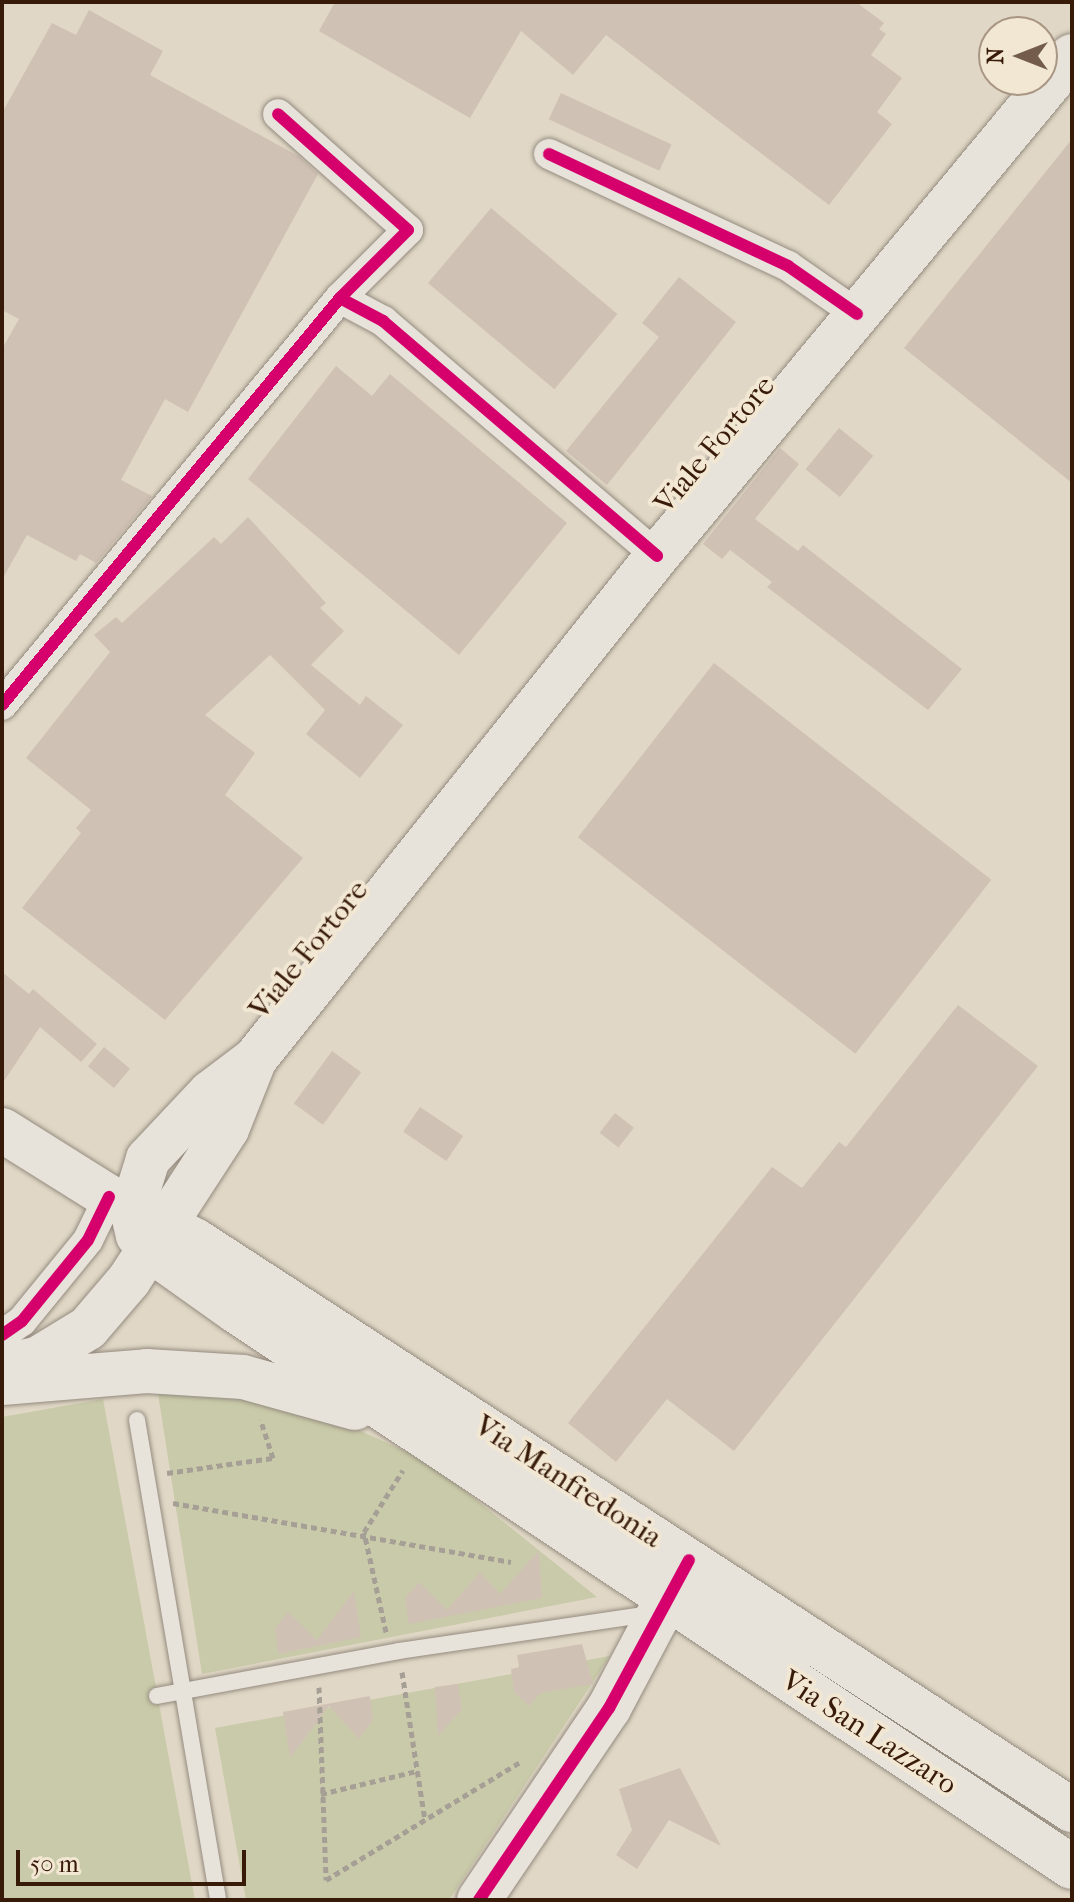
<!DOCTYPE html>
<html>
<head>
<meta charset="utf-8">
<style>
  body { margin:0 }
  #map { position:relative; width:1074px; height:1902px; overflow:hidden; background:#e0d7c6; font-family:"IM FELL French Canon",serif }
  div>[style] { position:absolute }
  [style*='--x'] { left:calc(var(--x)*1px); top:calc(var(--y)*1px); width:calc(var(--w)*1px); rotate:calc(var(--a)*1deg) }
  .green>* { inset:0; background:#c9caa9 }
  .building>* { inset:0; background:#d0c1b5; transform-origin:0 0 }
  .path>* { height:5px; margin-top:-2.5px; transform-origin:0; background:repeating-linear-gradient(90deg,#a69f96 0 6px,transparent 0 10px) }
  .roads { filter:drop-shadow(0 0 2px #948b7f) drop-shadow(0 0 2px #948b7f) }
  .lane>* { height:16px; margin:-8px; padding:0 8px; transform-origin:8px; border-radius:8px; background:#e7e2da }
  .street>* { height:30px; margin:-15px; padding:0 15px; transform-origin:15px; border-radius:15px; background:#e7e2da }
  .secondary>* { height:44px; margin:-22px; padding:0 22px; transform-origin:22px; border-radius:22px; background:#e7e2da }
  .cycleway>* { height:12px; margin:-6px; padding:0 6px; transform-origin:6px; border-radius:6px; background:#d6006c }
  span { translate:-50% -50%; white-space:nowrap; text-align:center; line-height:1.15; -webkit-text-stroke:8px #f2e7d3; paint-order:stroke }
  .street-label { font-size:30px; color:#381a09 }
  .frame { position:absolute; inset:0; border:4px solid #381a09; pointer-events:none }
  .north { position:absolute; left:978px; top:16px; width:80px; height:80px; box-sizing:border-box; background:#f2e7d3; border:2px solid #a89582; border-radius:50%; rotate:270deg; font-size:22px; font-weight:700; line-height:32px; text-align:center; color:#381a09 }
  .north::after { content:''; display:block; margin:auto; width:28px; height:36px; background:#735c4b; clip-path:polygon(50% 0,100% 100%,50% 72%,0 100%) }
  .scale { position:absolute; left:16px; top:1850px; width:230px; height:36px; box-sizing:border-box; border:4px solid #381a09; border-top:0; padding-left:10px; font-size:24px; line-height:28px; white-space:nowrap; color:#381a09; -webkit-text-stroke:6px #f2e7d3; paint-order:stroke }
</style>
</head>
<body>
<div id="map">
  <div class="green">
    <i style="clip-path:polygon(158px 1394px,281px 1395px,429px 1462px,597px 1597px,202px 1674px)"></i>
    <i style="clip-path:polygon(103px 1399px,195px 1900px,2px 1900px,2px 1417px)"></i>
    <i style="clip-path:polygon(610px 1656px,449px 1900px,246px 1900px,215px 1728px)"></i>
  </div>
  <div class="building">
    <i style="clip-path:polygon(335px 2px,856px 2px,884px 23px,879px 29px,886px 34px,871px 55px,902px 78px,877px 112px,892px 124px,829px 205px,606px 35px,573px 75px,521px 31px,470px 118px,319px 31px)"></i>
    <i style="clip-path:polygon(89px 10px,163px 51px,150px 75px,300px 157px,318px 174px,188px 412px,165px 399px,121px 480px,152px 496px,96px 563px,80px 554px,76px 561px,27px 535px,2px 580px,2px 349px,19px 319px,2px 310px,2px 113px,52px 23px,76px 35px)"></i>
    <i style="left:561px;top:93px;width:122px;height:29px;rotate:25deg"></i>
    <i style="clip-path:polygon(1072px 139px,1072px 483px,904px 348px)"></i>
    <i style="left:491px;top:208px;width:165px;height:98px;rotate:40deg"></i>
    <i style="clip-path:polygon(679px 277px,736px 322px,607px 485px,566px 451px,659px 337px,642px 323px)"></i>
    <i style="clip-path:polygon(336px 366px,372px 396px,390px 374px,567px 523px,459px 655px,248px 479px)"></i>
    <i style="left:839px;top:428px;width:44px;height:53px;rotate:39deg"></i>
    <i style="clip-path:polygon(780px 448px,799px 464px,755px 519px,798px 551px,803px 545px,962px 669px,928px 710px,767px 587px,772px 582px,730px 550px,722px 559px,703px 544px)"></i>
    <i style="clip-path:polygon(248px 517px,326px 603px,320px 608px,344px 631px,311px 665px,360px 705px,366px 696px,403px 725px,360px 778px,306px 734px,325px 710px,270px 655px,205px 715px,255px 753px,225px 795px,303px 858px,165px 1020px,22px 908px,81px 833px,76px 828px,91px 810px,26px 758px,110px 652px,94px 635px,116px 617px,122px 623px,214px 537px,221px 544px)"></i>
    <i style="left:714px;top:663px;width:352px;height:221px;rotate:38deg"></i>
    <i style="clip-path:polygon(2px 972px,29px 994px,33px 989px,97px 1044px,81px 1062px,40px 1027px,2px 1084px)"></i>
    <i style="clip-path:polygon(958px 1005px,1038px 1066px,734px 1451px,667px 1399px,616px 1462px,568px 1423px,772px 1167px,802px 1188px,839px 1142px,846px 1147px)"></i>
    <i style="left:104px;top:1047px;width:34px;height:25px;rotate:40deg"></i>
    <i style="left:332px;top:1051px;width:36px;height:65px;rotate:36deg"></i>
    <i style="left:420px;top:1107px;width:52px;height:30px;rotate:34deg"></i>
    <i style="left:615px;top:1113px;width:24px;height:25px;rotate:38deg"></i>
    <i style="clip-path:polygon(539px 1550px,542px 1598px,409px 1624px,405px 1598px,419px 1582px,447px 1610px,480px 1572px,500px 1594px)"></i>
    <i style="clip-path:polygon(354px 1591px,361px 1637px,278px 1654px,275px 1628px,288px 1612px,317px 1640px)"></i>
    <i style="clip-path:polygon(582px 1644px,593px 1684px,540px 1693px,529px 1706px,514px 1692px,511px 1669px,519px 1667px,517px 1655px)"></i>
    <i style="clip-path:polygon(458px 1684px,462px 1709px,438px 1736px,435px 1687px)"></i>
    <i style="clip-path:polygon(370px 1696px,373px 1720px,359px 1739px,329px 1706px,290px 1758px,283px 1712px)"></i>
    <i style="clip-path:polygon(680px 1768px,721px 1846px,669px 1820px,637px 1869px,616px 1855px,632px 1830px,619px 1789px)"></i>
  </div>
  <div class="path">
    <i style="--x:167;--y:1473;--w:107;--a:-8.1"></i>
    <i style="--x:273;--y:1458;--w:40;--a:-108"></i>
    <i style="--x:173;--y:1503;--w:343;--a:9.9"></i>
    <i style="--x:386;--y:1632;--w:102;--a:-102.4"></i>
    <i style="--x:364;--y:1532;--w:73;--a:-57.8"></i>
    <i style="--x:402;--y:1672;--w:150;--a:81.2"></i>
    <i style="--x:319;--y:1687;--w:193;--a:87.9"></i>
    <i style="--x:326;--y:1880;--w:227;--a:-31.3"></i>
    <i style="--x:321;--y:1794;--w:99;--a:-13.5"></i>
  </div>
  <div class="roads">
    <div class="lane">
      <i style="--x:137;--y:1420;--w:487;--a:80.4"></i>
      <i style="--x:157;--y:1696;--w:246;--a:-10.5"></i>
      <i style="--x:399;--y:1651;--w:255;--a:-8.4"></i>
    </div>
    <div class="street">
      <i style="--x:549;--y:154;--w:264;--a:25.1"></i>
      <i style="--x:788;--y:266;--w:84;--a:34.8"></i>
      <i style="--x:340;--y:298;--w:49;--a:28.1"></i>
      <i style="--x:383;--y:321;--w:361;--a:40.6"></i>
      <i style="--x:2;--y:705;--w:529;--a:-50.29"></i>
      <i style="--x:340;--y:298;--w:96;--a:-45"></i>
      <i style="--x:408;--y:230;--w:174;--a:-138.3"></i>
      <i style="--x:2;--y:1335;--w:24;--a:-35"></i>
      <i style="--x:22;--y:1321;--w:104;--a:-50.8"></i>
      <i style="--x:88;--y:1240;--w:48;--a:-64"></i>
    </div>
    <div class="secondary">
      <i style="--x:1072;--y:56;--w:650;--a:129.69"></i>
      <i style="--x:657;--y:556;--w:644;--a:128.63"></i>
      <i style="--x:255;--y:1059;--w:56;--a:142.9"></i>
      <i style="--x:210;--y:1093;--w:91;--a:133.2"></i>
      <i style="--x:148;--y:1159;--w:53;--a:107.4"></i>
      <i style="--x:132;--y:1210;--w:26;--a:77"></i>
      <i style="--x:138;--y:1235;--w:18;--a:52"></i>
      <i style="--x:149;--y:1249;--w:107;--a:35.5"></i>
      <i style="--x:236;--y:1311;--w:1004;--a:33.63"></i>
      <i style="--x:2;--y:1130;--w:126;--a:32.1"></i>
      <i style="--x:109;--y:1197;--w:97;--a:26.8"></i>
      <i style="--x:196;--y:1241;--w:1045;--a:33.01"></i>
      <i style="--x:3;--y:1366;--w:35;--a:-12"></i>
      <i style="--x:37;--y:1359;--w:60;--a:-31.3"></i>
      <i style="--x:88;--y:1328;--w:63;--a:-49.5"></i>
      <i style="--x:129;--y:1280;--w:180;--a:-57"></i>
      <i style="--x:227;--y:1129;--w:75;--a:-68.2"></i>
      <i style="--x:2;--y:1383;--w:145;--a:-4.7"></i>
      <i style="--x:147;--y:1371;--w:96;--a:3.6"></i>
      <i style="--x:243;--y:1377;--w:116;--a:15.5"></i>
      <i style="--x:479;--y:1900;--w:232;--a:-55.9"></i>
      <i style="--x:609;--y:1708;--w:154;--a:-62.1"></i>
    </div>
  </div>
  <div class="cycleway">
    <i style="--x:549;--y:154;--w:264;--a:25.1"></i>
    <i style="--x:788;--y:266;--w:84;--a:34.8"></i>
    <i style="--x:340;--y:298;--w:49;--a:28.1"></i>
    <i style="--x:383;--y:321;--w:361;--a:40.6"></i>
    <i style="--x:2;--y:705;--w:529;--a:-50.29"></i>
    <i style="--x:340;--y:298;--w:96;--a:-45"></i>
    <i style="--x:408;--y:230;--w:174;--a:-138.3"></i>
    <i style="--x:2;--y:1335;--w:24;--a:-35"></i>
    <i style="--x:22;--y:1321;--w:104;--a:-50.8"></i>
    <i style="--x:88;--y:1240;--w:48;--a:-64"></i>
    <i style="--x:479;--y:1900;--w:232;--a:-55.9"></i>
    <i style="--x:609;--y:1708;--w:168;--a:-61.6"></i>
  </div>
  <div class="street-label">
    <span style="left:715px;top:445px;rotate:-50deg">Viale Fortore</span>
    <span style="left:309px;top:950px;rotate:-51deg">Viale Fortore</span>
    <span style="left:568px;top:1482px;rotate:33deg">Via Manfredonia</span>
    <span style="left:869px;top:1733px;rotate:33deg">Via San Lazzaro</span>
  </div>
  <div class="frame"></div>
  <div class="north">N</div>
  <div class="scale">50 m</div>
</div>
</body>
</html>
